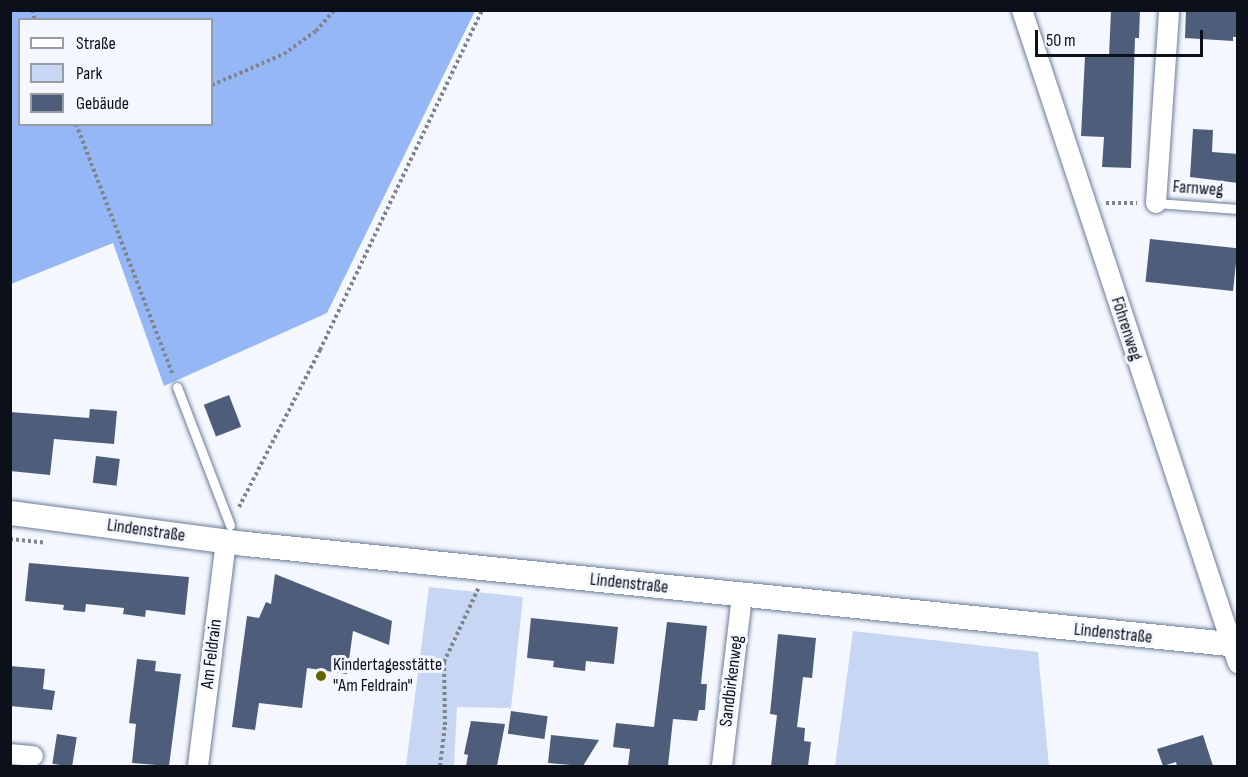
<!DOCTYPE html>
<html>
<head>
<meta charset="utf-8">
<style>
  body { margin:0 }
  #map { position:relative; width:1248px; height:777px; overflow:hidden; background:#f4f8fe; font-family:"Sofia Sans Condensed",sans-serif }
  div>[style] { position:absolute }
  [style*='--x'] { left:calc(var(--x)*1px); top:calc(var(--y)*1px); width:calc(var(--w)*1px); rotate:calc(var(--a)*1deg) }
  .green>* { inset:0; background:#c7d6f2 }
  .forest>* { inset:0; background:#96b7f5 }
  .building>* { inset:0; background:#4e5d79; transform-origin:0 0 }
  .path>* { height:4px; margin-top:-2px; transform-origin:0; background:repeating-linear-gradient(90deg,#7f838c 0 3px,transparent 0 6px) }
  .roads { filter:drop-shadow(0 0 2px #6c7c99) drop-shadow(0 0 2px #6c7c99) }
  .service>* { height:9px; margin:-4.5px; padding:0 4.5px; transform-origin:4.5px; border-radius:4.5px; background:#fff }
  .minor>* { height:20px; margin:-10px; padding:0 10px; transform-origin:10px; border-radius:10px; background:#fff }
  .tertiary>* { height:24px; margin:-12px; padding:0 12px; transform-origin:12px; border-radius:12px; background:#fff }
  .dots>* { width:16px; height:16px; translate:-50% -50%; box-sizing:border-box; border:3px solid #f4f8fe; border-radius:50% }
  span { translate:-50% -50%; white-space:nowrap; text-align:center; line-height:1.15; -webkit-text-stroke:6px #f4f8fe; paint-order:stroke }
  .street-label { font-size:18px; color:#0b101b }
  .poi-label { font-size:18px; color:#0b101b }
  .left { translate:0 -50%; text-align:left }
  .frame { position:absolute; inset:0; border:12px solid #0b101b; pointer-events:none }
  .legend { position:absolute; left:18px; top:18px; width:195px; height:108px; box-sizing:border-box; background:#f4f8fe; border:2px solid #979ba3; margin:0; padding:8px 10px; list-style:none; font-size:18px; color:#0b101b }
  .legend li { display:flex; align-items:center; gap:12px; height:30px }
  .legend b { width:30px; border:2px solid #979ba3 }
  .scale { position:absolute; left:1035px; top:30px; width:168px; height:27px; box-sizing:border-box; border:3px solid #0b101b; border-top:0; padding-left:8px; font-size:18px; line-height:21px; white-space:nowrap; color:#0b101b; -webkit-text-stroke:4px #f4f8fe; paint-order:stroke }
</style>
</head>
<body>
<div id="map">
  <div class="green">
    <i style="clip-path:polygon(429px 587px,523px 597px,511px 708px,457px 707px,454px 766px,406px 766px)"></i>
    <i style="clip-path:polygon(853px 631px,1038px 652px,1049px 766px,835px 766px)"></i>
  </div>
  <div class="forest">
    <i style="clip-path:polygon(evenodd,11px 10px,475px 10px,475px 11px,327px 313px,164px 386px,113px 243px,11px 284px,11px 10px,20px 20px,212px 20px,212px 124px,20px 124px,20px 20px)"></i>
  </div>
  <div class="building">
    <i style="clip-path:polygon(1111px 10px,1140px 10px,1139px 38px,1135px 38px,1131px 168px,1102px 167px,1104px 137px,1081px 136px,1085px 56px,1109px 57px)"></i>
    <i style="clip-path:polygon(1186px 10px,1238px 10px,1238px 37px,1233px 37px,1233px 41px,1185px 38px)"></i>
    <i style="clip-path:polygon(1193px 129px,1213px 130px,1212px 152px,1238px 154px,1238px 183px,1190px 177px)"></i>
    <i style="left:1150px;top:239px;width:88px;height:43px;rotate:6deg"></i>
    <i style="left:229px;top:395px;width:34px;height:27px;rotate:69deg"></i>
    <i style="clip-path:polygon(90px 409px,117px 411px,114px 444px,54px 439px,50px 475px,10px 471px,10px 412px,89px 418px)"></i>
    <i style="left:96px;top:456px;width:24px;height:27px;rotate:7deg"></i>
    <i style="clip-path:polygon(29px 563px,189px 577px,185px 615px,146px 610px,145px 617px,123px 614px,124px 608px,86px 604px,85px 612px,63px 610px,64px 605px,25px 601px)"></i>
    <i style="clip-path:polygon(275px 574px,392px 621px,389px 645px,353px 631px,347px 674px,307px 668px,302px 708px,259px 703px,255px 730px,232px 727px,247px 616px,259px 618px,266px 602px,271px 604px)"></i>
    <i style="clip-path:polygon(531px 618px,618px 627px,614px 664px,586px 661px,585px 671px,553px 667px,554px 661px,527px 658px)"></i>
    <i style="clip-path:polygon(667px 622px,707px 626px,701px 684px,707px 684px,705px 710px,699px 710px,697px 721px,673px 719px,668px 766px,628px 766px,630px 749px,613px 747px,616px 723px,654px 727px)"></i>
    <i style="clip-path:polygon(778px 634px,816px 638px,812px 678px,803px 677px,797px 727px,805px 728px,804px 741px,811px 742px,808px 766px,771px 766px,777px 715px,770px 714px)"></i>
    <i style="clip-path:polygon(137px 659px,156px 661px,155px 671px,181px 674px,169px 766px,132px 763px,136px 724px,129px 723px)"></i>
    <i style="clip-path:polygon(10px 666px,45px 669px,43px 689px,55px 691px,52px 710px,10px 706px)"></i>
    <i style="left:511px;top:711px;width:37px;height:23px;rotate:8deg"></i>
    <i style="clip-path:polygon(471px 721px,505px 724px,497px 766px,466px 766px,468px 755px,464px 754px)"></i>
    <i style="left:57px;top:734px;width:20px;height:30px;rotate:9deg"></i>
    <i style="clip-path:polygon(551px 735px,599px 740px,583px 766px,548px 763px)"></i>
    <i style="clip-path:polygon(1203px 735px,1213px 766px,1177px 766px,1176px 762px,1163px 766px,1157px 749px)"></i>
  </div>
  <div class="path">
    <i style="--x:32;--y:10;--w:10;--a:73"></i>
    <i style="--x:212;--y:85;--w:78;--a:-23.3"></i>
    <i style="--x:284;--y:54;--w:39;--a:-36"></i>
    <i style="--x:316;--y:31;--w:28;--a:-49"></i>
    <i style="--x:76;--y:124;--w:267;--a:68.9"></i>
    <i style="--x:1106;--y:203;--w:31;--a:0"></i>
    <i style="--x:239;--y:507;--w:177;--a:-62.7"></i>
    <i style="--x:320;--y:350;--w:377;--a:-64.5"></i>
    <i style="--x:10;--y:539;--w:36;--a:6"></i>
    <i style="--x:440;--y:766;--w:41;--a:-83"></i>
    <i style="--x:445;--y:725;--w:63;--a:-90.9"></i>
    <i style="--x:444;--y:662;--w:81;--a:-65"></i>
  </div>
  <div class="roads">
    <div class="service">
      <i style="--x:1156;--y:203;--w:82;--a:4.2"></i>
      <i style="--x:177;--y:387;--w:148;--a:69"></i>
    </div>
    <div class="minor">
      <i style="--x:1022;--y:10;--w:688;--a:71.7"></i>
      <i style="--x:1156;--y:203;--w:193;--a:-86.1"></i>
      <i style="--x:10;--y:754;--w:23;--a:5"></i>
      <i style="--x:198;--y:766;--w:227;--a:-82.9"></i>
      <i style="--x:722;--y:766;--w:171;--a:-83.3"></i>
    </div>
    <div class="tertiary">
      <i style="--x:10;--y:513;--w:238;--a:7.5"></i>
      <i style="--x:246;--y:544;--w:997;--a:5.81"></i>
    </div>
  </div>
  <div class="dots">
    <i style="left:321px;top:676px;background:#626602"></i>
  </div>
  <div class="street-label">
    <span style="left:1198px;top:189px;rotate:4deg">Farnweg</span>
    <span style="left:1126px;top:329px;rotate:72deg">Föhrenweg</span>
    <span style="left:146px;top:531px;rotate:8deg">Lindenstraße</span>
    <span style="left:629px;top:584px;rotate:6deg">Lindenstraße</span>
    <span style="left:1113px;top:634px;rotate:6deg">Lindenstraße</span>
    <span style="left:212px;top:654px;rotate:-83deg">Am Feldrain</span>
    <span style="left:732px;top:681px;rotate:-83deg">Sandbirkenweg</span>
  </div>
  <div class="poi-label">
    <span class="left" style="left:333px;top:676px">Kindertagesstätte<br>"Am Feldrain"</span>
  </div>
  <div class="frame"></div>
  <ul class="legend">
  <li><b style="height:8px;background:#fff"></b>Straße</li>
  <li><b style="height:16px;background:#c7d6f2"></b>Park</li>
  <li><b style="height:16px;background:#4e5d79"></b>Gebäude</li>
  </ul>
  <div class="scale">50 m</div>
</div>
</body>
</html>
